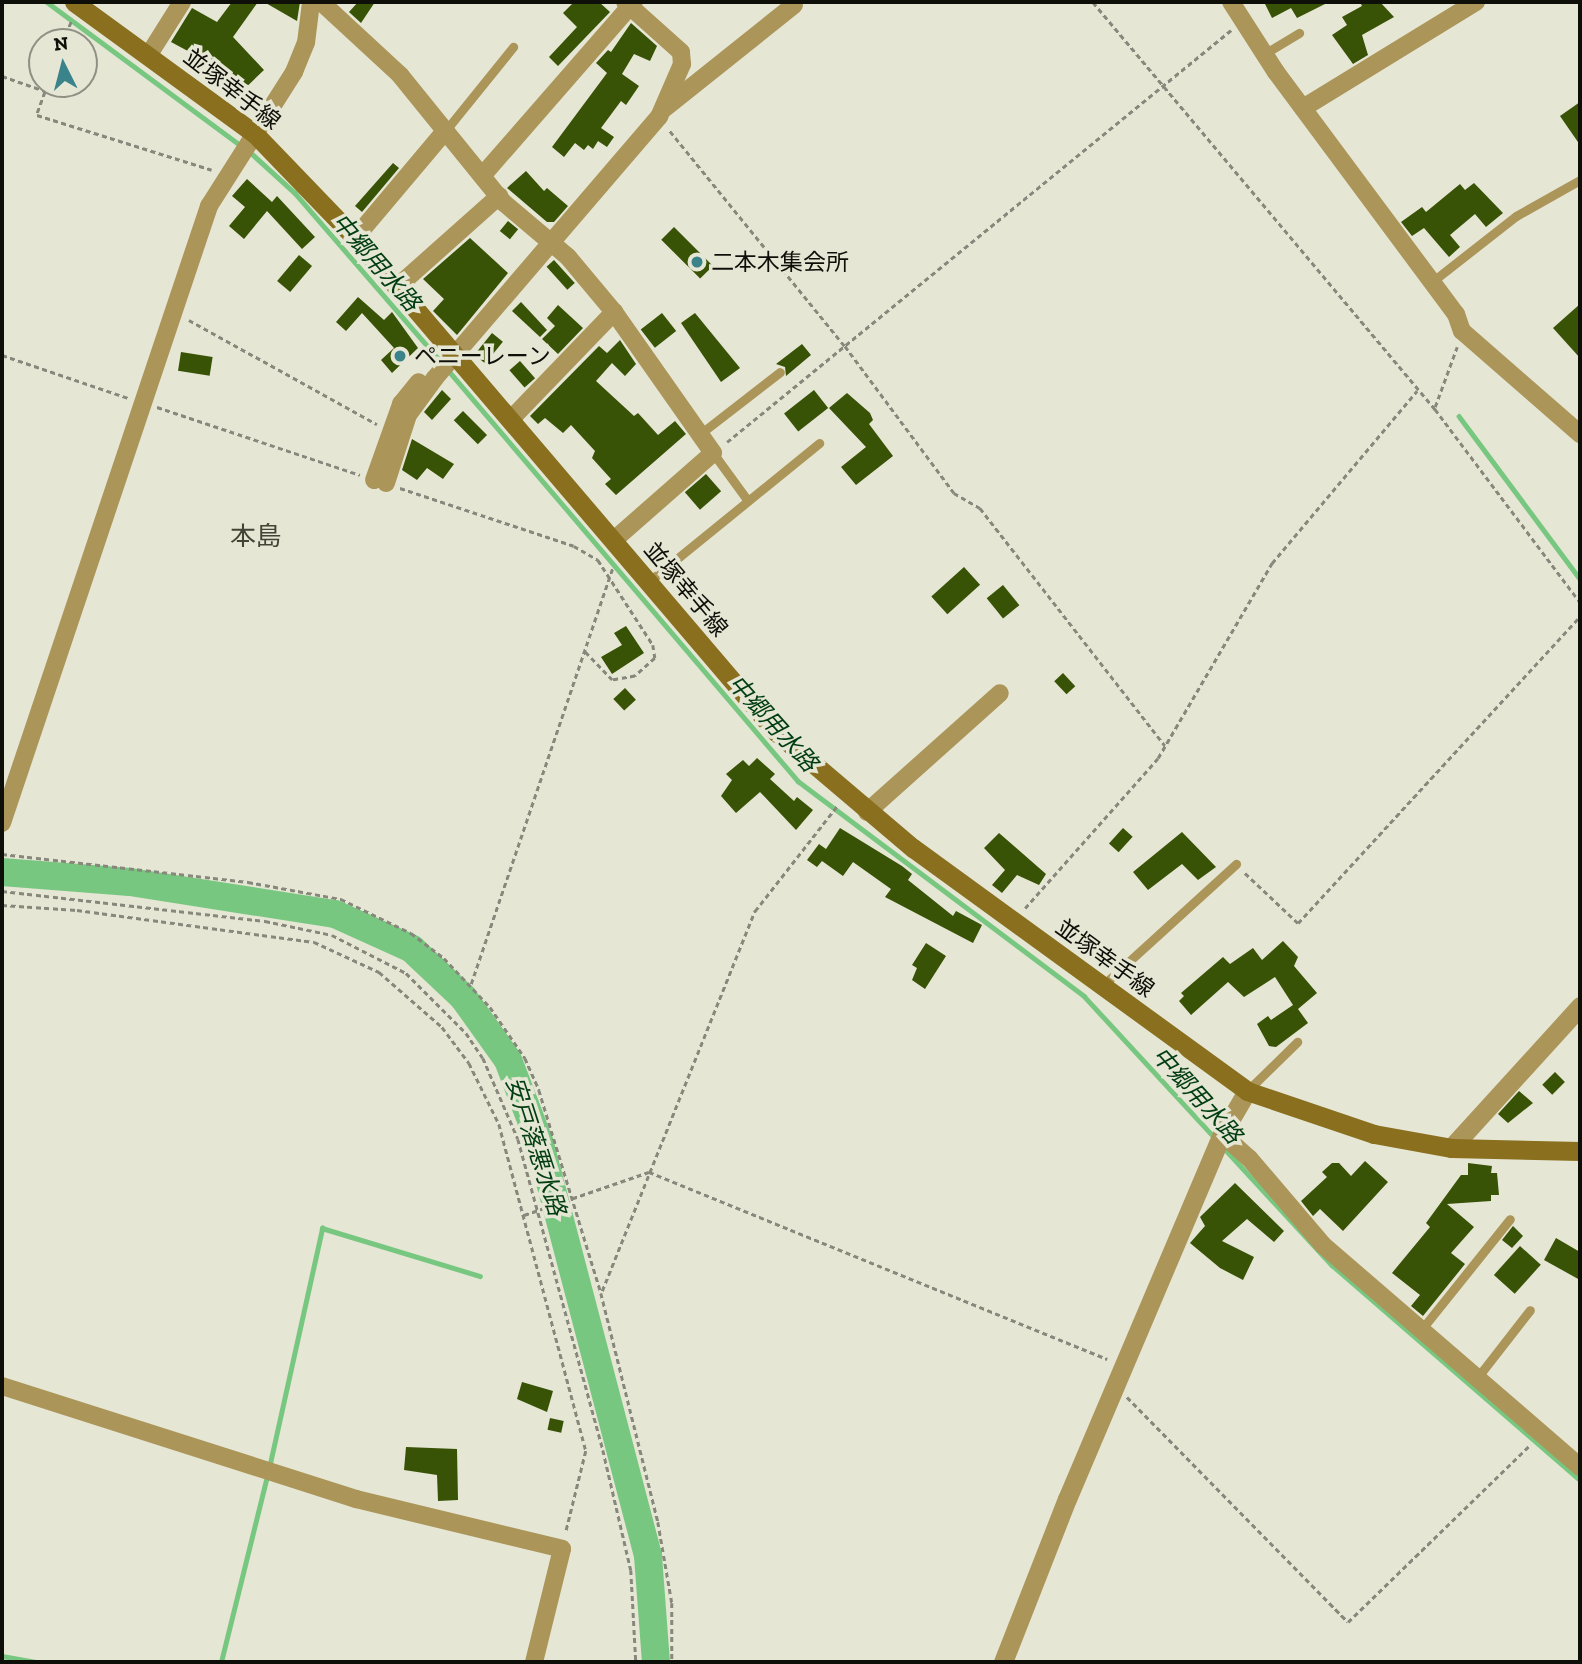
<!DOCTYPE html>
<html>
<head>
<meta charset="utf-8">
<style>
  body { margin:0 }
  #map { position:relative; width:1582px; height:1664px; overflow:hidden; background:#e5e6d4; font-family:"Zilla Slab","Noto Sans JP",serif }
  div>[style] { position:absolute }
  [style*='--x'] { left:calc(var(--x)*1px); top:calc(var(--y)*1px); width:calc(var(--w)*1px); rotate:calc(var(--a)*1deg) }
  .stream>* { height:4.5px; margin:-2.25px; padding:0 2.25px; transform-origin:2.25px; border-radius:2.25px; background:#78c781 }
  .river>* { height:28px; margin:-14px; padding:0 14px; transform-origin:14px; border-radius:14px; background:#78c781 }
  .building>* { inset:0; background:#385206; transform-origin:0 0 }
  .path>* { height:2.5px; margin-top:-1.25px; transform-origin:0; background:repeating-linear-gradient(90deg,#87887b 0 5px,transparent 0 8.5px) }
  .service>* { height:9px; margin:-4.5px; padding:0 4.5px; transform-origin:4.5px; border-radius:4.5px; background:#ab9559 }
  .minor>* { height:18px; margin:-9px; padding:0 9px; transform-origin:9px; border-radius:9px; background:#ab9559 }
  .tertiary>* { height:19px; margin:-9.5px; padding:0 9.5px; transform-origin:9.5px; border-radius:9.5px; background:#ab9559 }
  .secondary>* { height:19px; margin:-9.5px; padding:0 9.5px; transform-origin:9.5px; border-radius:9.5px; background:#896f1e }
  .dots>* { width:19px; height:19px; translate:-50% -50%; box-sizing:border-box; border:4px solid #e5e6d4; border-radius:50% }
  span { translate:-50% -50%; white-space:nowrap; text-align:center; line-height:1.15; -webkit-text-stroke:7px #e5e6d4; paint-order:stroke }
  .street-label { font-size:23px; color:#0f0f09 }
  .poi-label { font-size:23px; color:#0f0f09 }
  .left { translate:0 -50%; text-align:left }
  .water-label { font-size:24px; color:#003d11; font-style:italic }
  .quarter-label { font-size:26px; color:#434435 }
  .frame { position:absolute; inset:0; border:4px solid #0f0f09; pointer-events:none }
  .north { position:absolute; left:28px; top:28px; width:70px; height:70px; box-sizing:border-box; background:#e5e6d4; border:2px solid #8f9083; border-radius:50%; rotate:354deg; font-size:19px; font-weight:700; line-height:28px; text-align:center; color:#0f0f09 }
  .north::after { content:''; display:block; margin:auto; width:24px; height:32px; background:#3b838a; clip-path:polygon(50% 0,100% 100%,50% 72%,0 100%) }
</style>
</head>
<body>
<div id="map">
  <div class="stream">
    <i style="--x:47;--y:2;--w:244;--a:36.5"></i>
    <i style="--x:250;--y:152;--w:61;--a:42.3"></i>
    <i style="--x:295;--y:193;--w:225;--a:49.1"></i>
    <i style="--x:448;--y:370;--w:540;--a:49.58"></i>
    <i style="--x:798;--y:781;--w:358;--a:36.9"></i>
    <i style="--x:1084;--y:996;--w:192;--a:47.3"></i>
    <i style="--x:1459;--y:416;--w:203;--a:53.4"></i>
    <i style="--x:1222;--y:1146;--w:162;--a:47.3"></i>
    <i style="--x:1332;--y:1265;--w:328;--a:40.9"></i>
    <i style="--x:269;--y:1468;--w:246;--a:-77.5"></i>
    <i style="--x:322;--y:1228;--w:165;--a:16.9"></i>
    <i style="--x:2;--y:1656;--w:34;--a:10"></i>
    <i style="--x:221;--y:1662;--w:192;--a:-76.1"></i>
  </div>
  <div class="river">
    <i style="--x:2;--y:872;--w:128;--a:4.5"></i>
    <i style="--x:130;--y:882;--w:207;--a:8.9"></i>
    <i style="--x:335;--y:914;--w:85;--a:24.4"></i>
    <i style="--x:412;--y:949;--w:70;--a:43.3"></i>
    <i style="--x:463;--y:997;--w:77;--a:54.5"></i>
    <i style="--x:508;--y:1060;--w:90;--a:69.1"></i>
    <i style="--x:540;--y:1144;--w:426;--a:75.3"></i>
    <i style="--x:648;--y:1556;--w:106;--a:85.7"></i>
  </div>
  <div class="building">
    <i style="clip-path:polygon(232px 2px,258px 2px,233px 37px,264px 70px,238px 95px,219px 80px,223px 76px,196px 62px,199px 57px,171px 42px,192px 8px,217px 22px)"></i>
    <i style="clip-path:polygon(264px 2px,300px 2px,297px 21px)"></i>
    <i style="clip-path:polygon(358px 2px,375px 2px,361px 23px,349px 12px)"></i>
    <i style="clip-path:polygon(574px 2px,599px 2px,610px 12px,558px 66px,549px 57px,577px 27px,563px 13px)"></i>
    <i style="clip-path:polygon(1264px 2px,1329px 2px,1297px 18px,1291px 8px,1272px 18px)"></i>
    <i style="clip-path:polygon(1360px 2px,1380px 2px,1394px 17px,1362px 35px,1368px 55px,1353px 64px,1332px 35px,1347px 25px,1342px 17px,1362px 6px)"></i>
    <i style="clip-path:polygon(631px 23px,657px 46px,650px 61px,634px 54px,622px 74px,639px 86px,626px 105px,621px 101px,601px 128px,614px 137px,607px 147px,598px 141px,593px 149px,588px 145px,584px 150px,575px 143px,564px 157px,552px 147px,607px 73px,596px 63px,608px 50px,611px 52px)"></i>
    <i style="clip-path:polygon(1580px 102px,1580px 145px,1560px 116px)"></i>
    <i style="clip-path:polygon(393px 163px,399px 168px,362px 212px,355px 206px)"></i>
    <i style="clip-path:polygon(526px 171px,544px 191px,547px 188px,568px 206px,554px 222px,547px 222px,507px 188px)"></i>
    <i style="clip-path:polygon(247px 179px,272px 202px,277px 196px,315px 237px,302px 249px,267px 211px,244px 239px,229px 226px,245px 207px,232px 196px)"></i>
    <i style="clip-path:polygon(1474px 183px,1503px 213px,1486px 227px,1475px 214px,1450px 235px,1460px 247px,1449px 257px,1424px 228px,1412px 236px,1401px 222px,1422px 207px,1426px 212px,1460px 184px,1465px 190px)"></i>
    <i style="left:508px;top:221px;width:13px;height:13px;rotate:39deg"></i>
    <i style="left:674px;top:227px;width:55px;height:18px;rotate:45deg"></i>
    <i style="clip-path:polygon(470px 238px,508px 273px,457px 335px,433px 311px,444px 299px,423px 279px)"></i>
    <i style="left:299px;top:255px;width:17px;height:34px;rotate:40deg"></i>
    <i style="left:554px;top:260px;width:31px;height:10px;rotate:48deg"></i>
    <i style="clip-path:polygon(358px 297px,384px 320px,392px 312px,418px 348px,392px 373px,381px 360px,394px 348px,362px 313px,346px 331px,336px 322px)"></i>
    <i style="clip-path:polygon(521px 302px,547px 330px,540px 337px,512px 311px)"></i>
    <i style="clip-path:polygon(1580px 304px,1580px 358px,1553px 328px)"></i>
    <i style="clip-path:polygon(558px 305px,583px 328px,558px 354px,542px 339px,555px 326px,547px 318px)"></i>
    <i style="left:662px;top:313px;width:23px;height:27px;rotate:52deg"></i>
    <i style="clip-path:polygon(695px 313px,740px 368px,721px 382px,681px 323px)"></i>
    <i style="left:492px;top:333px;width:14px;height:28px;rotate:39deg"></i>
    <i style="clip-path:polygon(620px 340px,636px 364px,625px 376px,612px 363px,596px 381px,634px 416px,638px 413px,658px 435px,675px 421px,686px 434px,616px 495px,605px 484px,611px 479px,592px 458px,595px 451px,571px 425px,563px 433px,545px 418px,538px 424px,530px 416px,599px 346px,607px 353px)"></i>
    <i style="clip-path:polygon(802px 344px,811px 355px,786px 376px,785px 367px,776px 364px)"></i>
    <i style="left:181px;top:352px;width:32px;height:19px;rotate:9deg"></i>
    <i style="left:520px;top:361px;width:23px;height:14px;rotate:49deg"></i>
    <i style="clip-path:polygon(442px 390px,451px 399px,432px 420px,424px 412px)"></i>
    <i style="left:814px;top:390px;width:23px;height:38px;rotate:52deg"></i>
    <i style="clip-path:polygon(847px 393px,870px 413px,873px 420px,869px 424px,893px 456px,856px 485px,841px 467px,866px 447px,829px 408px)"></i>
    <i style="left:463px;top:411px;width:34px;height:13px;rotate:45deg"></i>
    <i style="clip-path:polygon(412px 439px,454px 464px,443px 479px,427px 468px,417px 480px,402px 470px)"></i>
    <i style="left:706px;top:474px;width:23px;height:28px;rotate:49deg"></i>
    <i style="left:964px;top:567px;width:24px;height:44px;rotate:48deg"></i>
    <i style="left:1003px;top:585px;width:26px;height:21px;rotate:51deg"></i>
    <i style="clip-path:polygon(626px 626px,644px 653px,612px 674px,601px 657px,622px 645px,614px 633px)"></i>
    <i style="left:1063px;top:673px;width:18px;height:12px;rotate:47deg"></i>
    <i style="left:625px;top:688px;width:16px;height:16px;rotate:47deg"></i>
    <i style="clip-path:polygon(757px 758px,775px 774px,770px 779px,794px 801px,797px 797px,813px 810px,796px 830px,760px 792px,736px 813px,721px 796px,732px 780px,726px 774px,743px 760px,749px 766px)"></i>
    <i style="clip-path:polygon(840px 828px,902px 866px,912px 874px,908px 880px,953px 916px,956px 911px,982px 925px,973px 943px,885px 897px,891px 889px,853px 862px,843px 876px,822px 861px,817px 867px,807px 860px,819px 844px,826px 849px)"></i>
    <i style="left:1123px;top:828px;width:13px;height:21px;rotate:42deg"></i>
    <i style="clip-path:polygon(1182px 832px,1216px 867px,1198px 880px,1182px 864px,1148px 890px,1133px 872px)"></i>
    <i style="clip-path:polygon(999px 833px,1046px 874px,1039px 885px,1017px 875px,1002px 893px,992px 885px,1005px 870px,984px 848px)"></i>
    <i style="clip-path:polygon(1283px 941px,1298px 957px,1294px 966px,1317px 993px,1298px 1009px,1308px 1023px,1276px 1047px,1269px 1046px,1257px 1024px,1268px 1016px,1271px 1020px,1293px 1005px,1275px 977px,1244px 997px,1228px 982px,1191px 1015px,1179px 1001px,1184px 996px,1181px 993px,1223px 957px,1230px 964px,1253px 948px,1262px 960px)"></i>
    <i style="clip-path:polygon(926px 943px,946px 956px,925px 989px,912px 980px,917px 968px,912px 965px)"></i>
    <i style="left:1555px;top:1072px;width:14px;height:18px;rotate:45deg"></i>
    <i style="clip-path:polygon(1519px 1091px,1533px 1103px,1508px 1123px,1498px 1114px)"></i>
    <i style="clip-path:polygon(1365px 1161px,1388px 1182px,1343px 1231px,1320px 1209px,1313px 1216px,1301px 1201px,1327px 1177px,1322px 1172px,1332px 1163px,1339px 1163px,1351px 1176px)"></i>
    <i style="clip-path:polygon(1468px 1163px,1492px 1166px,1491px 1173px,1497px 1173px,1499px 1195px,1491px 1195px,1491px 1201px,1447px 1204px,1474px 1227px,1451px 1253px,1465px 1264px,1423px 1316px,1411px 1306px,1420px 1295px,1392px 1273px,1430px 1227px,1426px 1223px,1461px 1175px,1468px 1175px)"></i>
    <i style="clip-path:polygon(1235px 1183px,1284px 1231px,1274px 1242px,1247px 1219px,1222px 1241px,1254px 1257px,1243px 1280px,1220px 1268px,1190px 1243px,1205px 1226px,1200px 1217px)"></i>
    <i style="clip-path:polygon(1513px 1226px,1523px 1236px,1512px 1248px,1502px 1240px)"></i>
    <i style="clip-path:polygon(1556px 1238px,1580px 1252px,1580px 1280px,1544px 1260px)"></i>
    <i style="left:1520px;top:1246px;width:28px;height:39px;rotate:42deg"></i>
    <i style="clip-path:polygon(522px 1382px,553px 1391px,547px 1412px,517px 1399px)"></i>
    <i style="left:550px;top:1418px;width:14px;height:12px;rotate:12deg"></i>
    <i style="clip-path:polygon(406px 1447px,457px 1449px,458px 1500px,438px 1501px,437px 1475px,404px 1470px)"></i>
  </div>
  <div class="path">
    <i style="--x:1093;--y:2;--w:532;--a:49.96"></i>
    <i style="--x:1435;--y:409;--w:241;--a:53.1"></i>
    <i style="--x:62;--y:42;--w:24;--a:-66"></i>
    <i style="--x:2;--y:76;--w:46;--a:19.2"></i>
    <i style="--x:48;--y:84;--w:33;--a:110"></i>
    <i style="--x:37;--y:115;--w:183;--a:17.4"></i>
    <i style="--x:670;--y:131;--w:277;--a:50.9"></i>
    <i style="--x:845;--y:346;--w:183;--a:53.4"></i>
    <i style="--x:954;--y:493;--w:30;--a:30"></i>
    <i style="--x:980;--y:508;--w:301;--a:52.1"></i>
    <i style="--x:189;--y:320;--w:215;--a:29"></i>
    <i style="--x:2;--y:355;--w:133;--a:18.8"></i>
    <i style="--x:157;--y:407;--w:214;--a:18.5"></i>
    <i style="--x:1435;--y:407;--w:64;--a:-69.9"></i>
    <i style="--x:727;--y:442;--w:651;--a:-39.26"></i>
    <i style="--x:400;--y:488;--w:183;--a:18.4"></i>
    <i style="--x:574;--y:546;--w:28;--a:30"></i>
    <i style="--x:598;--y:560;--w:101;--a:57.1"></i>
    <i style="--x:653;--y:645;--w:13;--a:81"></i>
    <i style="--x:655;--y:658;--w:27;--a:138"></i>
    <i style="--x:635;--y:676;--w:23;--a:170"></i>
    <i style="--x:612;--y:680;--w:40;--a:-134"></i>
    <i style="--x:2;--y:854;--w:248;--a:6.5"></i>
    <i style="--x:248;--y:882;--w:95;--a:10.4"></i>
    <i style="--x:341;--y:899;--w:78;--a:25.9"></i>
    <i style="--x:411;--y:933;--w:41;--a:37.1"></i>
    <i style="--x:444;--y:958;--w:67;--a:46.8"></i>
    <i style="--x:490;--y:1007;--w:62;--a:55.5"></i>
    <i style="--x:525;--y:1058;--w:35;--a:66"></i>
    <i style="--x:539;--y:1090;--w:212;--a:73"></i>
    <i style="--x:601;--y:1293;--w:236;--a:76"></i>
    <i style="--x:658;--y:1522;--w:82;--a:80.2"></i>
    <i style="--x:672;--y:1603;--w:59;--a:90"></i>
    <i style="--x:1245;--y:873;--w:73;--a:43.3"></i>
    <i style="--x:1298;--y:923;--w:417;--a:-47.4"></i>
    <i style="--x:2;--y:891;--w:265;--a:6.5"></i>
    <i style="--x:265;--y:921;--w:68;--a:11.8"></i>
    <i style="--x:332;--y:935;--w:83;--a:27.2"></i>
    <i style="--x:406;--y:973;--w:85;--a:45"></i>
    <i style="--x:466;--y:1033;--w:30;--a:56"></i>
    <i style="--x:483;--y:1058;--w:88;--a:66.6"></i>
    <i style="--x:518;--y:1139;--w:322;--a:74.7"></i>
    <i style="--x:603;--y:1450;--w:123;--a:76.9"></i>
    <i style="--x:631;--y:1570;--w:92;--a:86.9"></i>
    <i style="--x:2;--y:905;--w:75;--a:3.8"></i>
    <i style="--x:77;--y:910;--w:239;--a:7.7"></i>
    <i style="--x:314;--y:942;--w:72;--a:24.8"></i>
    <i style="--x:379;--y:972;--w:84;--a:41.1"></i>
    <i style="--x:442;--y:1027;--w:45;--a:53.1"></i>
    <i style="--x:469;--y:1063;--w:68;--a:63.8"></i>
    <i style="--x:499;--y:1124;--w:338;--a:75.1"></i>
    <i style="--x:586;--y:1451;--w:83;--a:103.9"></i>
    <i style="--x:1025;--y:908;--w:200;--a:-48.4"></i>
    <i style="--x:1158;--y:758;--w:226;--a:-59.7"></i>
    <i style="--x:1272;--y:563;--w:225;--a:-49.9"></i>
    <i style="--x:471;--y:984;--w:441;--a:-71.2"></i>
    <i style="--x:524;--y:1215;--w:132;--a:-19"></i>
    <i style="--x:649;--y:1172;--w:495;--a:22.2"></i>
    <i style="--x:602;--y:1291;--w:410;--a:-68.1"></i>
    <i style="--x:755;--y:911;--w:133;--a:-52"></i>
    <i style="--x:1127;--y:1397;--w:315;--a:45.5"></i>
    <i style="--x:1348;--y:1622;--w:255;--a:-44.2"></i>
  </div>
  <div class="service">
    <i style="--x:1264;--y:54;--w:41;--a:-31"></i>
    <i style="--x:446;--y:130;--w:107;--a:-51.1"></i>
    <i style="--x:1433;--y:281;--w:105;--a:-38.1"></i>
    <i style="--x:1516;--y:216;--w:73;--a:-29.4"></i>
    <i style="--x:700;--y:434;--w:101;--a:-37.8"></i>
    <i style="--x:713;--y:453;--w:59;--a:53.9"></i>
    <i style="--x:647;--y:583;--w:222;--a:-39.1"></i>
    <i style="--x:1103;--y:985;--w:180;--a:-42.3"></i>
    <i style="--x:1248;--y:1090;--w:69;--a:-44.4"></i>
    <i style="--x:1421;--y:1330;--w:142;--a:-51.3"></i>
    <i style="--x:1477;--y:1378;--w:86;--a:-52.1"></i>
  </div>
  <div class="minor">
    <i style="--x:321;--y:2;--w:108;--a:42.7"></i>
    <i style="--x:400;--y:75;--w:164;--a:51"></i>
    <i style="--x:503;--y:202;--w:85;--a:40.2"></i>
    <i style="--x:568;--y:257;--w:72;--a:50.1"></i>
    <i style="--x:614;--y:312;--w:172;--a:54.9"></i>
    <i style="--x:713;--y:453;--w:133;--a:138.7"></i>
    <i style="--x:1231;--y:2;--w:83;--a:57.3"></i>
    <i style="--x:1276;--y:72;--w:302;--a:53.4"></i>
    <i style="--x:1456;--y:314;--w:18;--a:71"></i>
    <i style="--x:1462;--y:331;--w:157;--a:41.1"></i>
    <i style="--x:148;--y:56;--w:64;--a:-57.8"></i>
    <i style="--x:665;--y:108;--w:165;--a:-38.6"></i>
    <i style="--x:1303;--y:108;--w:203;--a:-31.5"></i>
    <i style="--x:482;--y:176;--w:231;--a:-48.9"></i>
    <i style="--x:355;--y:238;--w:141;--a:-49.9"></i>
    <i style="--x:397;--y:287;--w:137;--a:-41.7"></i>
    <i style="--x:511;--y:419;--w:149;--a:-46.1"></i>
    <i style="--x:374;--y:480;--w:81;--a:-70.4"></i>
    <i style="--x:401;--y:404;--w:28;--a:-51"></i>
    <i style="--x:386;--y:483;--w:71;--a:-72.1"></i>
    <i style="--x:408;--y:415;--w:46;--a:-53.9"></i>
    <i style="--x:435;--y:378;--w:344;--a:-49.4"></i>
    <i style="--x:659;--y:117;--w:58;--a:-66.5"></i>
    <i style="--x:682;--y:64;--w:12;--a:-95"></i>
    <i style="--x:681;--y:52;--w:75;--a:-138.2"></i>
    <i style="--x:867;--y:812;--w:178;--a:-41.8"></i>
    <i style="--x:2;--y:823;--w:651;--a:-71.45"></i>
    <i style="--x:209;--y:206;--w:159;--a:-57.6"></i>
    <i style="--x:294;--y:72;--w:31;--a:-68"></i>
    <i style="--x:306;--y:43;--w:41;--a:-83"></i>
    <i style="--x:1222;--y:1134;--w:36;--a:42"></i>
    <i style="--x:1249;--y:1158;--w:114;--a:49.6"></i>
    <i style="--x:1323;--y:1245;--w:340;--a:40.8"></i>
    <i style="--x:2;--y:1386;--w:372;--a:17.7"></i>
    <i style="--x:356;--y:1499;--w:212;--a:13.6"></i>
    <i style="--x:562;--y:1549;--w:116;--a:103.9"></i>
  </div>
  <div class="tertiary">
    <i style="--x:1451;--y:1148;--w:192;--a:-47.7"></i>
    <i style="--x:1003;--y:1662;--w:175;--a:-68.6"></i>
    <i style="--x:1067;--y:1499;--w:397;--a:-67"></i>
    <i style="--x:1222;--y:1134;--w:50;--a:-59.8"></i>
  </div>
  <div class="secondary">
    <i style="--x:74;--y:2;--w:224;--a:36.1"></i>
    <i style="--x:255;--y:134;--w:144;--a:46.1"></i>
    <i style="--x:355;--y:238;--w:649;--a:49.56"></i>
    <i style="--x:776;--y:732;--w:180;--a:40.3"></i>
    <i style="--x:913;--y:848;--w:413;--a:36"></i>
    <i style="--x:1247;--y:1091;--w:134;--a:18.7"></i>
    <i style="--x:1374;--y:1134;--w:78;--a:10.3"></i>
    <i style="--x:1451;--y:1148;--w:129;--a:1.3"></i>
  </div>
  <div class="dots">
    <i style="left:697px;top:262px;background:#3b838a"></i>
    <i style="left:400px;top:356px;background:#3b838a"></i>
  </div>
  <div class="street-label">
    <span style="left:232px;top:89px;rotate:38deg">並塚幸手線</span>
    <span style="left:686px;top:589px;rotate:50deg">並塚幸手線</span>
    <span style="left:1105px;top:958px;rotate:36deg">並塚幸手線</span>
  </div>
  <div class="poi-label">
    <span class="left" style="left:711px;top:262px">二本木集会所</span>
    <span class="left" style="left:414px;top:356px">ペニーレーン</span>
  </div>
  <div class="water-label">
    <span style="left:376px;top:262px;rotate:49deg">中郷用水路</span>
    <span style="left:773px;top:723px;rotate:48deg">中郷用水路</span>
    <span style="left:1197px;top:1095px;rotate:48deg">中郷用水路</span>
    <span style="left:536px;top:1146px;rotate:72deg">安戸落悪水路</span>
  </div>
  <div class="quarter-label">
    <span style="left:256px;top:537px">本島</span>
  </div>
  <div class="frame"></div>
  <div class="north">N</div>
</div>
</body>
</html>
